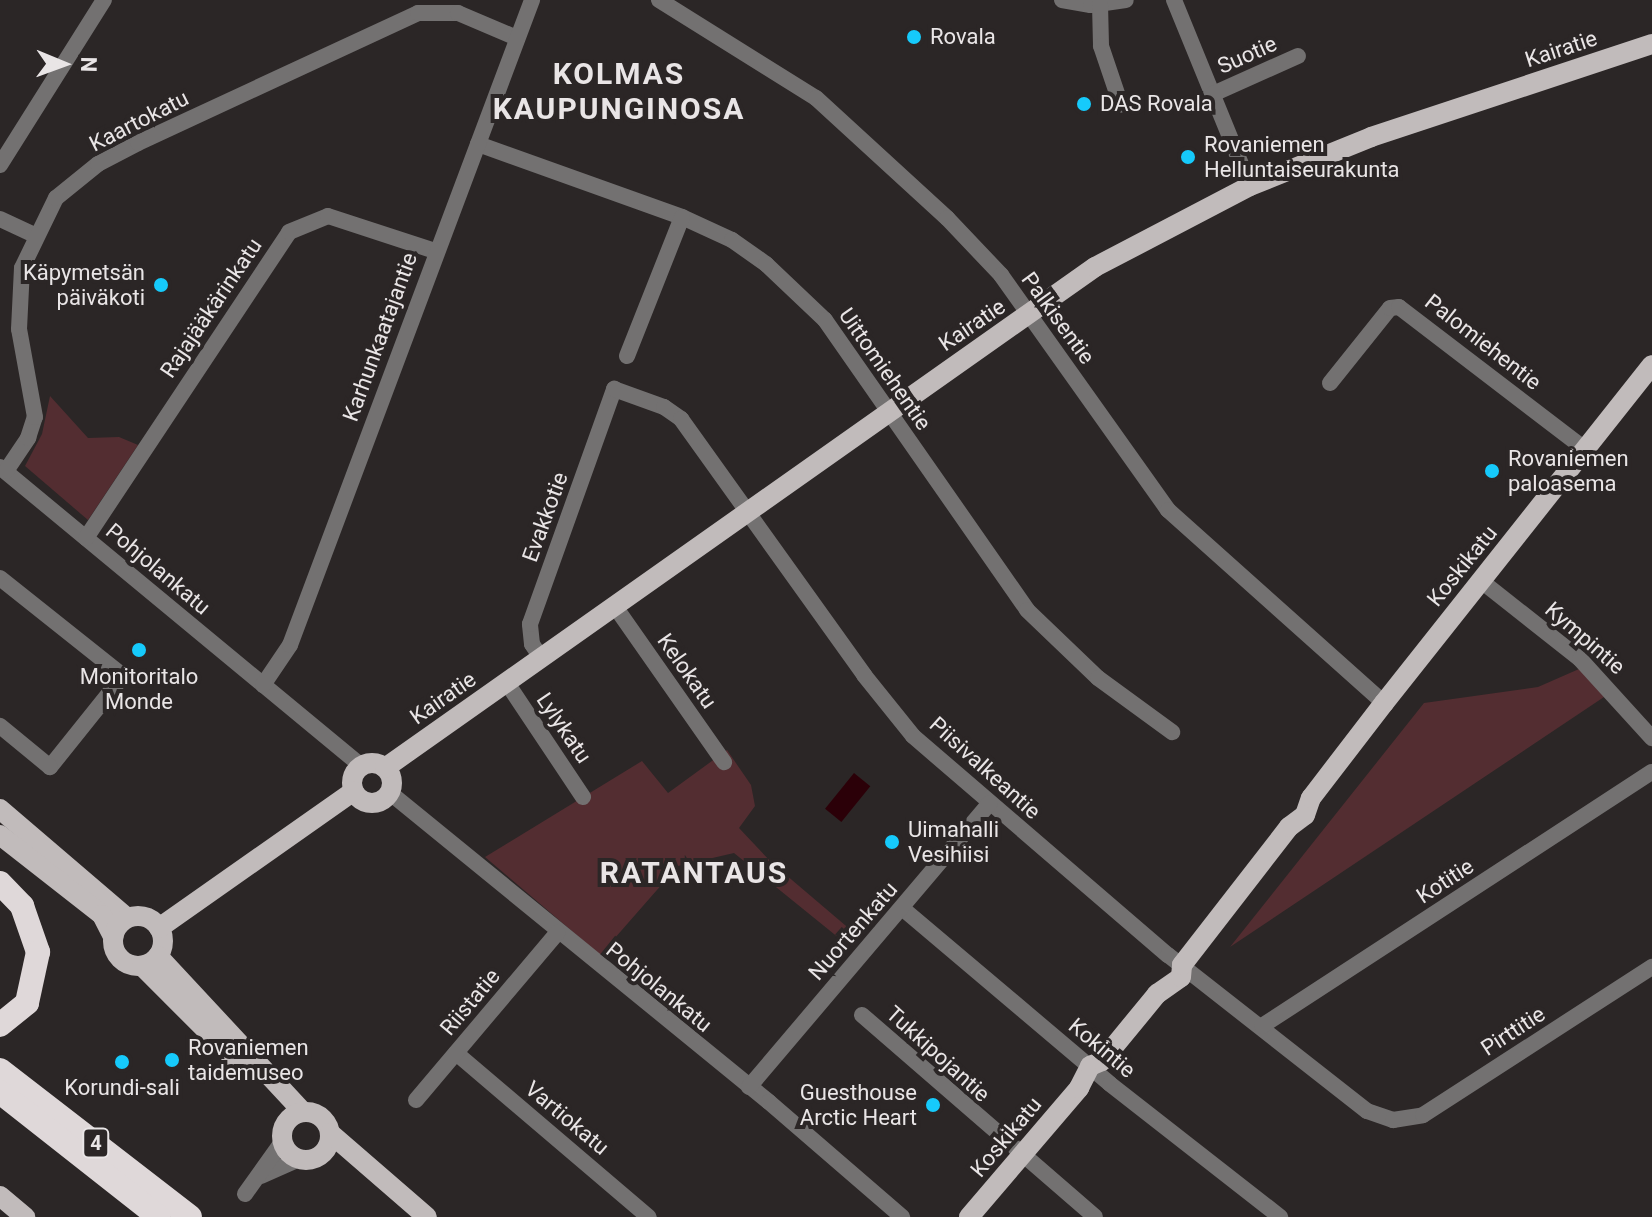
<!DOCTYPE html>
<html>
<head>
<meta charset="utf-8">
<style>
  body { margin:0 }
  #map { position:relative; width:1652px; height:1217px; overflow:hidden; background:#2b2626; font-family:Roboto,sans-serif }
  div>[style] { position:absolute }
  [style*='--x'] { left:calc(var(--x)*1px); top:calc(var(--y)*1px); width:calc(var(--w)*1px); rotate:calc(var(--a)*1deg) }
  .green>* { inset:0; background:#532d31 }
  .water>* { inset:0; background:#2b0008; transform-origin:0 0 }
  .minor>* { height:16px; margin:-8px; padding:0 8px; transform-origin:8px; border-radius:8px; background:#737171 }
  .major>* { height:20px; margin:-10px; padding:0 10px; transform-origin:10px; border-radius:10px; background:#c1bbbb }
  .major>.ring { margin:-10px; padding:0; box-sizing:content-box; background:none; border:20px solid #c1bbbb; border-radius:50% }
  .highway>* { height:24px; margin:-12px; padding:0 12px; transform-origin:12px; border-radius:12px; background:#dfd8d9 }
  .dots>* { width:22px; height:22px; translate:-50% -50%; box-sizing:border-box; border:4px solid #2b2626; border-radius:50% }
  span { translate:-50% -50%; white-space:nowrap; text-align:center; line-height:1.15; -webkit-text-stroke:8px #2b2626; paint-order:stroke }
  .shield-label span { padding:2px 6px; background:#2b2626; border:2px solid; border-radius:6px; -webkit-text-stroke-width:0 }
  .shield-label { font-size:20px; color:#e9e5e6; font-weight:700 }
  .poi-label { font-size:22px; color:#e9e5e6 }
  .left { translate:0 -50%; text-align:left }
  .right { translate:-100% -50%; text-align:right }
  .street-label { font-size:22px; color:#e9e5e6 }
  .district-label { font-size:30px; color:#e9e5e6; font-weight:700; letter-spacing:2px }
  .north { position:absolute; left:24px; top:24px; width:80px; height:80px; -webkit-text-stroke:6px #2b2626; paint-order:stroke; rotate:91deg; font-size:22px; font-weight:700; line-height:32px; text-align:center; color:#e9e5e6 }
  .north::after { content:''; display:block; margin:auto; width:28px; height:36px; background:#e9e5e6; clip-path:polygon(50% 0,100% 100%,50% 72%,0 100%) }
</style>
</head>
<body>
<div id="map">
  <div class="green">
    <i style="clip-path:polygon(50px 396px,88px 438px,119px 437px,138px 445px,88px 520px,25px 466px,42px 434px)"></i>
    <i style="clip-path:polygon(1579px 669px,1607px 695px,1230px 947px,1424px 703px,1538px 687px)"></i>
    <i style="clip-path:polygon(727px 750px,751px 785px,755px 806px,739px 828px,772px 863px,859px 937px,850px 947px,734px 853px,678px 866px,600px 955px,485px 857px,642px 761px,668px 793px)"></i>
  </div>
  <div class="water">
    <i style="left:854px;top:773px;width:21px;height:46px;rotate:39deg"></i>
  </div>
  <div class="minor">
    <i style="--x:659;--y:0;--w:185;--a:32"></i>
    <i style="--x:816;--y:98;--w:178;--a:42.5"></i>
    <i style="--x:947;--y:218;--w:79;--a:46.5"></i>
    <i style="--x:1001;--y:275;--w:288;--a:54.6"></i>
    <i style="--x:1168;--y:510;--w:290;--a:41.8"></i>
    <i style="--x:1062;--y:0;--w:29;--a:10"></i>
    <i style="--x:1091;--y:5;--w:35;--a:-8"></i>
    <i style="--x:1174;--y:0;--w:201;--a:67.8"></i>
    <i style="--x:1100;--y:4;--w:42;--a:88.6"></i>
    <i style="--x:1101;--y:46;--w:62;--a:71.3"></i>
    <i style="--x:1213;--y:94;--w:93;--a:-24.1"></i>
    <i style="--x:478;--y:144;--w:217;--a:19.7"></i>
    <i style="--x:682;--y:217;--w:55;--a:24.7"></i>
    <i style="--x:732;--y:240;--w:42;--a:35.2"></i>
    <i style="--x:766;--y:264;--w:81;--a:43.5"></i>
    <i style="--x:825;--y:320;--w:353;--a:55.1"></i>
    <i style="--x:1027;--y:610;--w:98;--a:43.8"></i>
    <i style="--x:1098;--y:678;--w:92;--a:36.1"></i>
    <i style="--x:0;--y:165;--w:195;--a:-57.8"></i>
    <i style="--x:0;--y:219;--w:38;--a:25"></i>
    <i style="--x:627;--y:356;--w:149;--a:-68.4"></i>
    <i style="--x:1330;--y:383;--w:96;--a:-51.3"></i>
    <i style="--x:1390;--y:308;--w:9;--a:-6"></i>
    <i style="--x:1399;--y:307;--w:234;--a:37.4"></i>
    <i style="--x:0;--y:467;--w:469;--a:39.6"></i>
    <i style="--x:6;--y:471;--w:40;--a:-56"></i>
    <i style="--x:28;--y:438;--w:22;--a:-72"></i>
    <i style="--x:35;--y:417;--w:89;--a:-100.3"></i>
    <i style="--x:19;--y:329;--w:61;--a:-87.2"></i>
    <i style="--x:22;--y:268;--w:78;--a:-64.1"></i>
    <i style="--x:56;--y:198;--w:54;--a:-39"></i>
    <i style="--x:98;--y:164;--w:45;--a:-27.7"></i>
    <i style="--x:138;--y:143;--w:309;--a:-24.9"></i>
    <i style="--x:418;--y:13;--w:40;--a:0"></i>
    <i style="--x:458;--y:13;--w:64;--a:23"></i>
    <i style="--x:86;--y:538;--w:367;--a:-56.4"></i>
    <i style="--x:289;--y:232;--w:42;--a:-22.3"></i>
    <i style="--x:328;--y:216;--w:113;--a:18.1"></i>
    <i style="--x:0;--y:578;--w:157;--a:38.5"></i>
    <i style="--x:123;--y:676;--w:117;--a:128.7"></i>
    <i style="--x:50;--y:767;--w:65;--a:-140.6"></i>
    <i style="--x:1480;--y:580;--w:127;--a:38.3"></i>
    <i style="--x:1580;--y:659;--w:107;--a:47.7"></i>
    <i style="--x:614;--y:605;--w:192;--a:55"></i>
    <i style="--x:542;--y:659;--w:18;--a:-124"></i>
    <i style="--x:532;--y:644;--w:20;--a:-96"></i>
    <i style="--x:530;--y:624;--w:250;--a:-70.3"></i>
    <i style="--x:614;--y:389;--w:53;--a:19.8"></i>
    <i style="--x:664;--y:407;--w:21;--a:35"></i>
    <i style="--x:681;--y:419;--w:315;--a:54.4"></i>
    <i style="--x:864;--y:675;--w:78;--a:51.2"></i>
    <i style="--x:913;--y:736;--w:336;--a:40.7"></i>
    <i style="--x:1168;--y:955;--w:253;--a:38.1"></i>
    <i style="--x:1367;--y:1111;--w:28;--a:19"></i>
    <i style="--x:1393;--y:1120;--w:30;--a:-9"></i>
    <i style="--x:1423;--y:1115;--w:273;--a:-32.9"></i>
    <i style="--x:507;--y:683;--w:137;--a:56.3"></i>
    <i style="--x:263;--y:685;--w:48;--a:-56"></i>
    <i style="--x:290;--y:645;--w:689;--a:-69.43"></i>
    <i style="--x:389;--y:792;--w:490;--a:39.2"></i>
    <i style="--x:769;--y:1102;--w:176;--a:40.8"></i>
    <i style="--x:902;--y:908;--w:272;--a:40.2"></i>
    <i style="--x:1110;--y:1084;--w:216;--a:38"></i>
    <i style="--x:862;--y:1015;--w:308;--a:40.9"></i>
    <i style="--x:1262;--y:1026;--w:465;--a:-33.1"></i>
    <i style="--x:456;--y:1053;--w:253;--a:40.4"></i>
    <i style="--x:749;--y:1087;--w:372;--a:-49.7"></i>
    <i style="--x:416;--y:1100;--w:219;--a:-49.8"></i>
    <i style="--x:261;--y:1176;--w:42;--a:-24.1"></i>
    <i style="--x:245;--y:1194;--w:64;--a:-54.6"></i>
  </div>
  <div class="major">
    <i class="ring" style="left:352px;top:763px;width:20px;height:20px"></i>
    <i style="--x:385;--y:768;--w:869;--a:-35.21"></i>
    <i style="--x:1095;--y:267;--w:175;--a:-27.6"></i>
    <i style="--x:1250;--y:186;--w:131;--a:-22"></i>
    <i style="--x:1371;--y:137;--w:296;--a:-18.3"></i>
    <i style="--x:0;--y:809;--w:167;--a:40.6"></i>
    <i style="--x:0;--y:835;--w:130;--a:38.1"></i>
    <i style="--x:102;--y:915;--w:25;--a:63"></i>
    <i class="ring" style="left:113px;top:916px;width:30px;height:30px"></i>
    <i style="--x:159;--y:928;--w:238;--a:-35.1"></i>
    <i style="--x:158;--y:956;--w:213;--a:47.1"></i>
    <i style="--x:142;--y:966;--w:133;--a:45"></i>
    <i class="ring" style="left:282px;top:1112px;width:28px;height:28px"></i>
    <i style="--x:330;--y:1133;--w:128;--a:40.9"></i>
    <i style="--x:0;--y:1196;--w:33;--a:40"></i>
    <i style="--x:969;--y:1217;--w:170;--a:-49.5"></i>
    <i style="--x:1079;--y:1088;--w:25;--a:-63"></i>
    <i style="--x:1090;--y:1066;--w:13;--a:-23"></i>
    <i style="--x:1102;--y:1061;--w:87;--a:-50.6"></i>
    <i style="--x:1157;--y:994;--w:29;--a:-35"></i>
    <i style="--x:1181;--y:977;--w:12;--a:-85"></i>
    <i style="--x:1182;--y:965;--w:175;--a:-52.2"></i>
    <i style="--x:1289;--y:827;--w:20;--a:-37"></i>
    <i style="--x:1305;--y:815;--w:18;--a:-71"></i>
    <i style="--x:1311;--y:798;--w:120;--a:-52.5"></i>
    <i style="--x:1384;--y:703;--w:431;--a:-51.6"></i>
  </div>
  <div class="highway">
    <i style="--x:0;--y:883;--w:32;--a:46"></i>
    <i style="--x:22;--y:906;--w:49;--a:70.8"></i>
    <i style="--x:38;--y:952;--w:52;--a:102.2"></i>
    <i style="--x:27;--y:1003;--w:35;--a:141"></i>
    <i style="--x:0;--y:1070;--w:240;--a:37.7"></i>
    <i style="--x:0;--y:1092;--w:202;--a:38.2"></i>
  </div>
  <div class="dots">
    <i style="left:914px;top:37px;background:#16cafb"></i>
    <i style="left:1084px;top:104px;background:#16cafb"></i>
    <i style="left:1188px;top:157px;background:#16cafb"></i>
    <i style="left:161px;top:285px;background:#16cafb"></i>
    <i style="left:1492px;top:471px;background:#16cafb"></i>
    <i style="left:139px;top:650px;background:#16cafb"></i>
    <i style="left:892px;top:842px;background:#16cafb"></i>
    <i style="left:172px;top:1060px;background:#16cafb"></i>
    <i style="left:122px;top:1062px;background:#16cafb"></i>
    <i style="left:933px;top:1105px;background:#16cafb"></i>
  </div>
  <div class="shield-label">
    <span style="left:96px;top:1143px">4</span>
  </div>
  <div class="poi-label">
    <span class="left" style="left:930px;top:37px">Rovala</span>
    <span class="left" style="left:1100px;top:104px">DAS Rovala</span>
    <span class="left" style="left:1204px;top:157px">Rovaniemen<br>Helluntaiseurakunta</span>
    <span class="right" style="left:145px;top:285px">Käpymetsän<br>päiväkoti</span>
    <span class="left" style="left:1508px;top:471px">Rovaniemen<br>paloasema</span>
    <span style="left:139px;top:689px">Monitoritalo<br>Monde</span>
    <span class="left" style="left:908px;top:842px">Uimahalli<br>Vesihiisi</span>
    <span class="left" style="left:188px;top:1060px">Rovaniemen<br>taidemuseo</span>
    <span style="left:122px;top:1088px">Korundi-sali</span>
    <span class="right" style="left:917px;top:1105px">Guesthouse<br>Arctic Heart</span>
  </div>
  <div class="street-label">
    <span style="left:1561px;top:49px;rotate:-18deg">Kairatie</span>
    <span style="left:1247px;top:55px;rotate:-24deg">Suotie</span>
    <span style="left:139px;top:121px;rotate:-27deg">Kaartokatu</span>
    <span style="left:211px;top:308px;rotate:-56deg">Rajajääkärinkatu</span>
    <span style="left:1058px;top:318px;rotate:54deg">Palkisentie</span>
    <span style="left:972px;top:325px;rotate:-34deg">Kairatie</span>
    <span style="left:380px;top:337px;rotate:-70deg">Karhunkaatajantie</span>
    <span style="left:1483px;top:342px;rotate:38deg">Palomiehentie</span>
    <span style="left:885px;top:369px;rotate:55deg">Uittomiehentie</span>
    <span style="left:545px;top:517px;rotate:-70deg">Evakkotie</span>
    <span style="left:1462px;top:566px;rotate:-51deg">Koskikatu</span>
    <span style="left:158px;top:569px;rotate:40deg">Pohjolankatu</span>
    <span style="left:1585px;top:638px;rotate:41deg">Kympintie</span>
    <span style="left:687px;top:671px;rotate:55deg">Kelokatu</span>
    <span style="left:443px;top:698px;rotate:-35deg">Kairatie</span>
    <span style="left:564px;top:728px;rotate:56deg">Lylykatu</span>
    <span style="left:985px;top:768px;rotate:42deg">Piisivalkeantie</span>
    <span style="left:1445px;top:881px;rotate:-33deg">Kotitie</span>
    <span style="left:853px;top:931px;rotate:-49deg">Nuortenkatu</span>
    <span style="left:659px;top:987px;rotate:39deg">Pohjolankatu</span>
    <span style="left:470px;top:1002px;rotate:-50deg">Riistatie</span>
    <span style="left:1513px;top:1031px;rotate:-33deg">Pirttitie</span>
    <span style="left:1102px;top:1048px;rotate:40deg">Kokintie</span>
    <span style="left:938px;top:1054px;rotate:42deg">Tukkipojantie</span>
    <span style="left:567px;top:1118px;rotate:40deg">Vartiokatu</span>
    <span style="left:1006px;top:1137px;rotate:-50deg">Koskikatu</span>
  </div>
  <div class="district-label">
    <span style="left:619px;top:91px">KOLMAS<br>KAUPUNGINOSA</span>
    <span style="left:694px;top:873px">RATANTAUS</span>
  </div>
  <div class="north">N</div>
</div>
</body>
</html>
